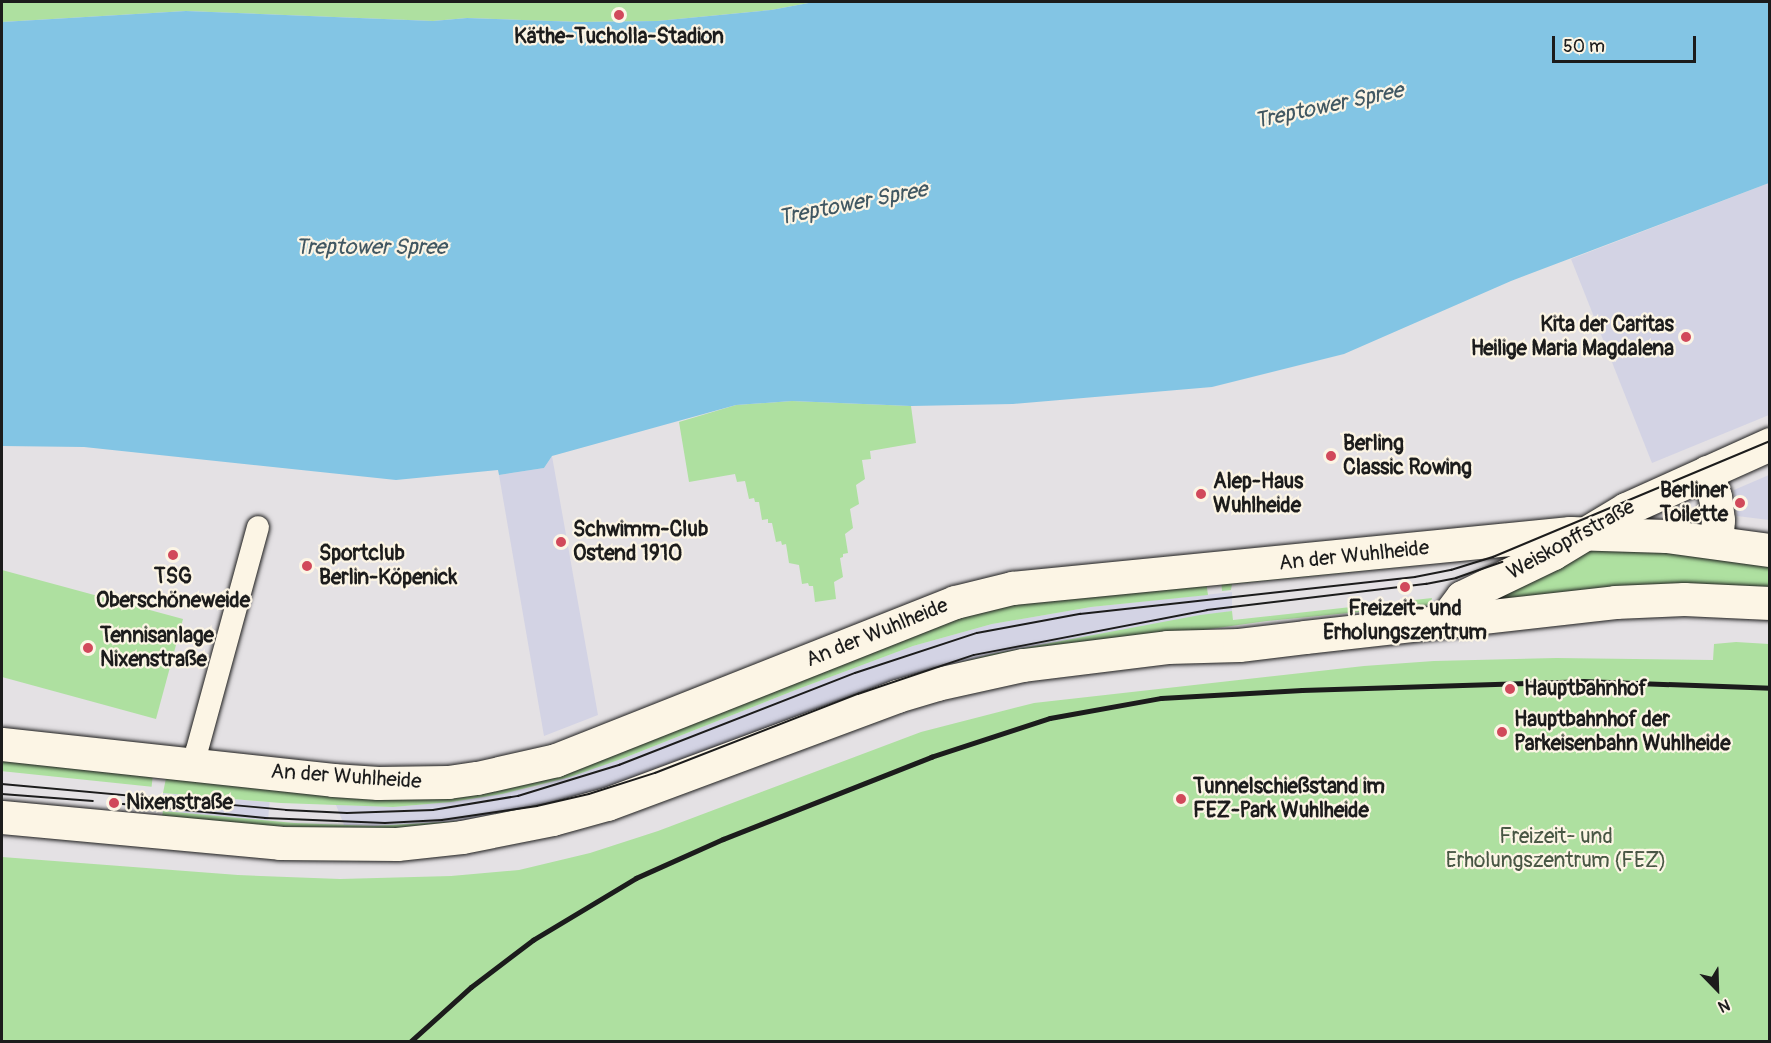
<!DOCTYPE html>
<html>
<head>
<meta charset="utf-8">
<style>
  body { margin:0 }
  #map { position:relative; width:1771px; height:1043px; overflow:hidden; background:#e4e1e4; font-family:Pangolin,sans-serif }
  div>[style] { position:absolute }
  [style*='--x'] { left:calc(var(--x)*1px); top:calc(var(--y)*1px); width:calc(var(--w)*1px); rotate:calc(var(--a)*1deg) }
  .built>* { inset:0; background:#d3d3e4; transform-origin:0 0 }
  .green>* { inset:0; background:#aee0a0; transform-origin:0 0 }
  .water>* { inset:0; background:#83c5e4 }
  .roads { filter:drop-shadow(0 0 2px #1c1c1c) drop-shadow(0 0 2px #1c1c1c) }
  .street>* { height:22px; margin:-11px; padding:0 11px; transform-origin:11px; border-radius:11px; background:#fcf5e5 }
  .secondary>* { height:33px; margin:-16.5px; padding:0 16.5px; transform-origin:16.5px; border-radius:16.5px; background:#fcf5e5 }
  .tram>* { height:1.5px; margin:-0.75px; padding:0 0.75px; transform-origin:0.75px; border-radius:0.75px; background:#1c1c1c }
  .rail>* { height:4.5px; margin:-2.25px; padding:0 2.25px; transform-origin:2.25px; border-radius:2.25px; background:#1c1c1c }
  .dots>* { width:16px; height:16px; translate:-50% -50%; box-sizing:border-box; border:3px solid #fcf5e5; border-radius:50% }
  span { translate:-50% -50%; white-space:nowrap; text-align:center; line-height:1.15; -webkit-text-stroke:4.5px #fcf5e5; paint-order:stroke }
  .poi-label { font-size:21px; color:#1c1c1c; font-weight:700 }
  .right { translate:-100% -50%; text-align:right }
  .left { translate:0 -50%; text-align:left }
  .street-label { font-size:21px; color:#1c1c1c }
  .park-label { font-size:21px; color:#485744 }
  .water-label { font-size:22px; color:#405762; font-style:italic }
  .frame { position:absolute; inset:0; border:3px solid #1c1c1c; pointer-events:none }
  .north { position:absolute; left:1687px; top:959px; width:60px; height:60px; -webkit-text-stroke:4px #fcf5e5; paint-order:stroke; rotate:157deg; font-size:16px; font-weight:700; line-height:24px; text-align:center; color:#1c1c1c }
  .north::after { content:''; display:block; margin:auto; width:21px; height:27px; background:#1c1c1c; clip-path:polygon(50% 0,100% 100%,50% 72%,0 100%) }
  .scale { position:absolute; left:1552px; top:36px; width:144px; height:27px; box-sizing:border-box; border:3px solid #1c1c1c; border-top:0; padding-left:8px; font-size:18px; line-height:21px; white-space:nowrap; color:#1c1c1c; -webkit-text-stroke:4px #fcf5e5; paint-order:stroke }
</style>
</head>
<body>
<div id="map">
  <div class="built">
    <i style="clip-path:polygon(1769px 183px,1769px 415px,1652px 463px,1571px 259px)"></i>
    <i style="clip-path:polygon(552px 456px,598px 715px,544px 736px,499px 475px,544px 468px)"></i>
    <i style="clip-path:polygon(1769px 475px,1769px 520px,1737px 516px,1734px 490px)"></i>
    <i style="clip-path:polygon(1232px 592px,1232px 611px,1017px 649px,948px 666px,565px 803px,463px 821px,374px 826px,344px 825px,336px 805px,393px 807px,451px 802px,535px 787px,624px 758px,798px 689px,913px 646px,992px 624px,1091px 607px)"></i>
    <i style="left:163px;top:793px;width:107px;height:18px;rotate:5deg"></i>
  </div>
  <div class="green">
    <i style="clip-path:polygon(2px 2px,814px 2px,771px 10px,657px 21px,580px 22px,467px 18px,433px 21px,186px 11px,2px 22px)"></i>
    <i style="clip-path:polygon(792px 401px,911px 406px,916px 443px,870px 451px,871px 459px,862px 460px,865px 479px,856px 485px,859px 504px,850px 509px,853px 528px,845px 534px,848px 553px,843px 554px,843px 557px,840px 558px,843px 577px,834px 582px,836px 599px,815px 602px,813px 586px,809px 586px,808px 583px,802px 584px,799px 565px,789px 563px,786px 544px,782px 545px,781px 541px,776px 542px,772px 523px,768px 523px,768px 519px,762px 520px,759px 502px,755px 502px,754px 498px,749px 499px,745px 481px,737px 482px,735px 474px,689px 482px,679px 422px,736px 405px)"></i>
    <i style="clip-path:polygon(1594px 544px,1769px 561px,1769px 593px,1485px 602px)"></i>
    <i style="clip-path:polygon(1419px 561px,1419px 565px,1232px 584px,1231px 590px,1222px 591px,1221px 579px)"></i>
    <i style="clip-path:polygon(2px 570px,183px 619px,156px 719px,2px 677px)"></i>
    <i style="clip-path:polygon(1206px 581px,1208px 595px,1091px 607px,992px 624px,913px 646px,798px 689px,624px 758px,570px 777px,502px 794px,451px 802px,393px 807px,281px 803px,163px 793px,167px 773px,414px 795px,977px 607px)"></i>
    <i style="clip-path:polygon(1432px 598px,1430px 605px,1267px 621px,947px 666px,992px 654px,1200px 615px,1232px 611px,1233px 620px)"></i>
    <i style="clip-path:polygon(1736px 642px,1769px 644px,1769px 1041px,2px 1041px,2px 857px,238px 875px,340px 879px,451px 876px,519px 870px,590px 853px,658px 831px,921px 732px,1034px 703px,1364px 666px,1434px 661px,1556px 658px,1713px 660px,1714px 644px)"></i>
    <i style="left:2px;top:756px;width:152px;height:15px;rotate:6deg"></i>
    <i style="clip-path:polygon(642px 783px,439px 831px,161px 823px,163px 811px,294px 823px,374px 826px,463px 821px)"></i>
  </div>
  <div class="water">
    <i style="clip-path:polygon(814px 2px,1769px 2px,1769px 183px,1511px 281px,1344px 354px,1212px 387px,1013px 404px,911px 406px,792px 401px,736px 405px,552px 456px,544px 468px,499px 475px,498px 470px,396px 480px,84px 447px,2px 446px,2px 22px,186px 11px,433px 21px,467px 18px,580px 22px,657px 21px,771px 10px)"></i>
  </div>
  <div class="roads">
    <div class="street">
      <i style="--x:195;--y:765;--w:15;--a:-82"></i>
      <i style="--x:197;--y:750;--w:231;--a:-74.7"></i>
    </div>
    <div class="secondary">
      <i style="--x:1707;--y:472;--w:25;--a:72"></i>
      <i style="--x:1715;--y:496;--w:24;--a:83"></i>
      <i style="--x:1718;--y:520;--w:22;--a:95"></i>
      <i style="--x:1444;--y:621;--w:30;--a:-53"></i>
      <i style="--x:1462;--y:597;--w:101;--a:-25.8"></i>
      <i style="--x:1553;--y:553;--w:85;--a:-31.1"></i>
      <i style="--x:1626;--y:509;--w:158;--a:-24.3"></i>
      <i style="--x:2;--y:744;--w:333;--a:6.2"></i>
      <i style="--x:333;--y:780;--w:45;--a:3.8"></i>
      <i style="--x:378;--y:783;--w:70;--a:-0.8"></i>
      <i style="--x:448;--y:782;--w:29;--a:-8"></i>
      <i style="--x:477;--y:778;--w:81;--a:-12.8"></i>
      <i style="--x:556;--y:760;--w:429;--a:-21.6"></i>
      <i style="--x:955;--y:602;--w:59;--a:-13.8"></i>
      <i style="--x:1012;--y:588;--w:561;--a:-5.63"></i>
      <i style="--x:1570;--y:533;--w:96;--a:1.8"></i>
      <i style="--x:1666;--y:536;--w:105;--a:7.7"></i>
      <i style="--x:2;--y:817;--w:279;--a:5.3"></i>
      <i style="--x:280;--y:843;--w:117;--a:0.5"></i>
      <i style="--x:397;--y:844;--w:65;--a:-6.1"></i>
      <i style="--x:462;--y:837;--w:92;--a:-11.3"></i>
      <i style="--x:552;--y:819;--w:57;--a:-15.3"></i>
      <i style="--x:607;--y:804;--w:309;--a:-20.4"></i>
      <i style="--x:897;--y:696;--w:42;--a:-16.7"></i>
      <i style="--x:937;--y:684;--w:88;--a:-12.5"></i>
      <i style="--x:1023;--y:665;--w:145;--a:-7.1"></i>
      <i style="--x:1167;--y:647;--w:72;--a:-1.6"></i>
      <i style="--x:1239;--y:645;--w:66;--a:-6.9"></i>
      <i style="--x:1305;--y:637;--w:312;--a:-6.4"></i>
      <i style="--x:1615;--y:602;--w:69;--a:-2.5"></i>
      <i style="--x:1684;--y:599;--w:86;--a:2.7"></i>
    </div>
  </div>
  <div class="tram">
    <i style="--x:2;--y:784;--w:285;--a:5.2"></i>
    <i style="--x:286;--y:810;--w:61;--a:2.8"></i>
    <i style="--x:347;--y:813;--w:86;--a:-2"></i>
    <i style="--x:433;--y:810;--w:86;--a:-9.4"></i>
    <i style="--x:518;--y:796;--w:106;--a:-17.1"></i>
    <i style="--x:619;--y:765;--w:253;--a:-21.3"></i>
    <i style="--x:855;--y:673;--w:128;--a:-18.2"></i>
    <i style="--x:977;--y:633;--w:105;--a:-10.5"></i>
    <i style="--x:1080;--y:614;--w:337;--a:-6.3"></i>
    <i style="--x:1415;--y:577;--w:37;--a:-11"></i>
    <i style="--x:1451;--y:570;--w:44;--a:-17.2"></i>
    <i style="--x:1493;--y:557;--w:300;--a:-22.7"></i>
    <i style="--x:2;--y:794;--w:91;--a:4.4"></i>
    <i style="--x:123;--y:804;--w:143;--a:5.6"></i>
    <i style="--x:265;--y:818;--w:120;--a:2.4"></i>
    <i style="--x:385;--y:823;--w:57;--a:-3"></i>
    <i style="--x:442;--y:820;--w:96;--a:-8.4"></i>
    <i style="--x:537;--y:806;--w:53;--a:-13"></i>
    <i style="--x:589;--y:794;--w:69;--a:-17.7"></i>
    <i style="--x:655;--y:773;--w:218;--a:-21.3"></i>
    <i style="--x:858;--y:694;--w:122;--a:-18.6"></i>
    <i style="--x:974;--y:655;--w:237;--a:-10.9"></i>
    <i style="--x:1207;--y:610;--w:221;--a:-6.8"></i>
    <i style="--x:1426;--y:584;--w:31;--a:-11"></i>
    <i style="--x:1456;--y:578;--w:49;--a:-19.2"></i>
  </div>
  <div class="rail">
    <i style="--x:410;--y:1042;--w:82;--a:-42"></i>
    <i style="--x:471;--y:987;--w:78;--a:-37.2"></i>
    <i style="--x:533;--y:940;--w:120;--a:-31"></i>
    <i style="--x:636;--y:878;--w:95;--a:-24.1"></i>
    <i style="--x:723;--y:839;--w:224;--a:-21.5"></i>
    <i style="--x:931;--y:757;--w:125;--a:-18.1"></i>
    <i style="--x:1050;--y:718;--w:113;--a:-10.2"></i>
    <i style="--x:1161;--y:698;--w:141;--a:-3.2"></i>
    <i style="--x:1302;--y:690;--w:281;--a:-1.8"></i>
    <i style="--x:1583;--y:681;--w:187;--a:2.1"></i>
  </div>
  <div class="dots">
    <i style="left:619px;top:15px;background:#d1495b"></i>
    <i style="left:1686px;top:337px;background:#d1495b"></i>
    <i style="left:1331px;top:456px;background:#d1495b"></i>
    <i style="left:1201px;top:494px;background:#d1495b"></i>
    <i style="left:1740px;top:503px;background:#d1495b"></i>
    <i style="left:561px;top:542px;background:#d1495b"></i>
    <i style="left:173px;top:555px;background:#d1495b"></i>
    <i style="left:307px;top:566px;background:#d1495b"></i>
    <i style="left:1405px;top:587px;background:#d1495b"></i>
    <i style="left:88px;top:648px;background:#d1495b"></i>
    <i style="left:1510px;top:689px;background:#d1495b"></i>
    <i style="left:1502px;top:732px;background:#d1495b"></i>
    <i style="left:1181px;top:799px;background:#d1495b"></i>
    <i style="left:114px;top:803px;background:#d1495b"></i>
  </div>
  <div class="poi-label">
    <span style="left:619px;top:37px">Käthe-Tucholla-Stadion</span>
    <span class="right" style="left:1674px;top:337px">Kita der Caritas<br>Heilige Maria Magdalena</span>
    <span class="left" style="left:1343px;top:456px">Berling<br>Classic Rowing</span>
    <span class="left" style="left:1213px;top:494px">Alep-Haus<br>Wuhlheide</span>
    <span class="right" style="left:1728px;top:503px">Berliner<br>Toilette</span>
    <span class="left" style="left:573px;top:542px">Schwimm-Club<br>Ostend 1910</span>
    <span class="left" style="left:319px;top:566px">Sportclub<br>Berlin-Köpenick</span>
    <span style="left:173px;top:589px">TSG<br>Oberschöneweide</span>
    <span style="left:1405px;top:621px">Freizeit- und<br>Erholungszentrum</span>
    <span class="left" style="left:100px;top:648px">Tennisanlage<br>Nixenstraße</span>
    <span class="left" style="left:1524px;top:689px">Hauptbahnhof</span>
    <span class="left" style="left:1514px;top:732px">Hauptbahnhof der<br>Parkeisenbahn Wuhlheide</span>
    <span class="left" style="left:1193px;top:799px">Tunnelschießstand im<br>FEZ-Park Wuhlheide</span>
    <span class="left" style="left:126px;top:803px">Nixenstraße</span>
  </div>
  <div class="street-label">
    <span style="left:1571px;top:540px;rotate:-29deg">Weiskopffstraße</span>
    <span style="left:1354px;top:556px;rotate:-6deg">An der Wuhlheide</span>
    <span style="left:877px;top:633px;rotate:-22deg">An der Wuhlheide</span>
    <span style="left:346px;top:777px;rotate:4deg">An der Wuhlheide</span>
  </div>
  <div class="park-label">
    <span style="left:1556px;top:849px">Freizeit- und<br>Erholungszentrum (FEZ)</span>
  </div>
  <div class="water-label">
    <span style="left:1329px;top:106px;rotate:-12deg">Treptower Spree</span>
    <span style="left:853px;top:204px;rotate:-11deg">Treptower Spree</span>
    <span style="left:371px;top:248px">Treptower Spree</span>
  </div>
  <div class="frame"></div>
  <div class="north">N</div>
  <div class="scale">50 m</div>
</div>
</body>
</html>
